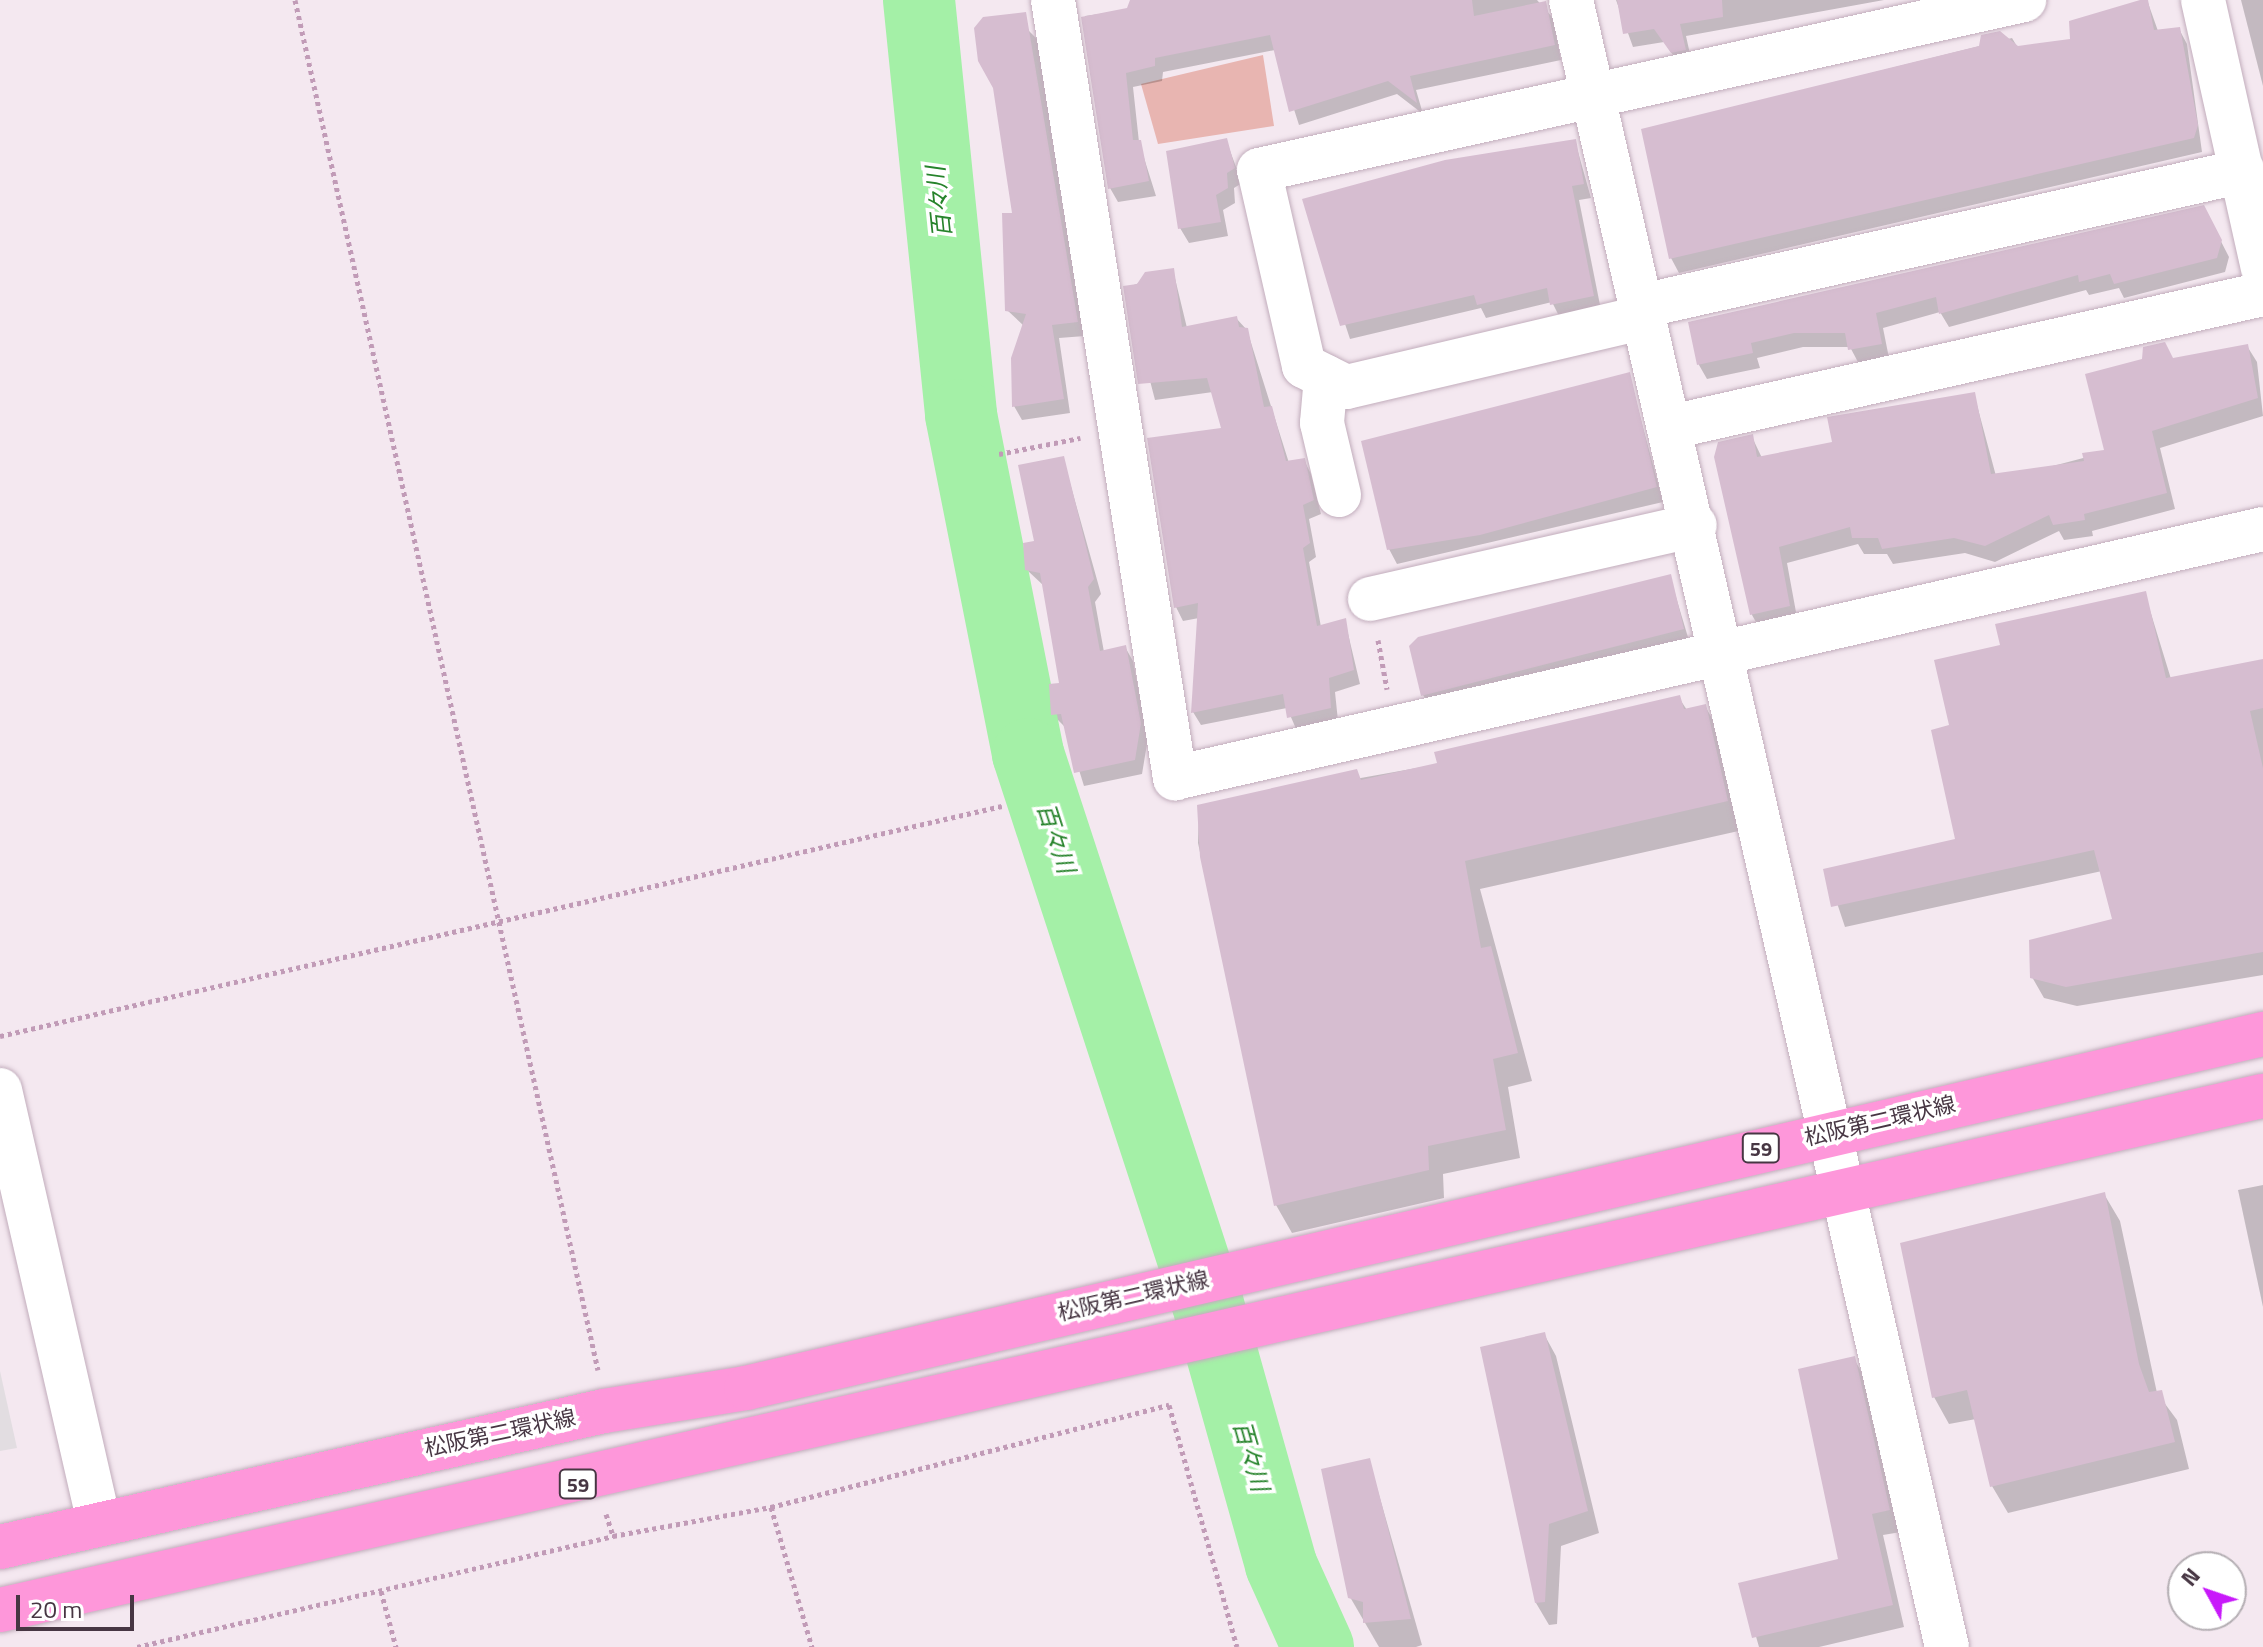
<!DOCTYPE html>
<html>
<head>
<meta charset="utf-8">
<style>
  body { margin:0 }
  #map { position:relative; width:2263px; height:1647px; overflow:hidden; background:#f4e8f0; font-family:"Titillium Web","Noto Sans JP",sans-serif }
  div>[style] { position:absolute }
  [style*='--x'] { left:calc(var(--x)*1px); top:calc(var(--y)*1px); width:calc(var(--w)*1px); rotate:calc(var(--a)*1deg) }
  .green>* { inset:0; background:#e8b5b1 }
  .parking>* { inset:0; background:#e2dde1 }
  .shadow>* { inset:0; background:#0003 }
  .river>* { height:72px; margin:-36px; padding:0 36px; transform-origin:36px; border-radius:36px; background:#a4f0a7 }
  .building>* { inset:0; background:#d6bdd0 }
  .path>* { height:5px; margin-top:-2.5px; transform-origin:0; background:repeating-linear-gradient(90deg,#c19bb7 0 4px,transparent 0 8px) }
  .roads { filter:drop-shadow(0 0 2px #c2adbc) drop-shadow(0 0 2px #c2adbc) }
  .minor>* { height:44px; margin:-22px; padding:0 22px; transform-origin:22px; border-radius:22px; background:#fff }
  .major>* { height:44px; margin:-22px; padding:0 22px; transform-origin:22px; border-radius:22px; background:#fe97da }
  span { translate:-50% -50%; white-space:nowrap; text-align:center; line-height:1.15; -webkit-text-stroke:7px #fff; paint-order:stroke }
  .shield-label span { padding:2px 6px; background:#fff; border:2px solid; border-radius:6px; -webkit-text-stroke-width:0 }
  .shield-label { font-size:20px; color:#473643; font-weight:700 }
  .street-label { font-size:22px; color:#473643 }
  .water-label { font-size:24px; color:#26832b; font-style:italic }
  .north { position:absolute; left:2167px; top:1551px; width:80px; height:80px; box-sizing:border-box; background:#fff; border:2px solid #b5afb4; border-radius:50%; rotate:310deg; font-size:22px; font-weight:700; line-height:32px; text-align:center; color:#473643 }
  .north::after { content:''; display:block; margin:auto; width:28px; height:36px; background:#c819fa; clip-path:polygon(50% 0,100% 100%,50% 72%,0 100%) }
  .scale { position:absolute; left:16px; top:1595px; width:118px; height:36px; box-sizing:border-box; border:4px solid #473643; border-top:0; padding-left:10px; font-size:24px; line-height:28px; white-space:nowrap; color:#473643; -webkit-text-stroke:6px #fff; paint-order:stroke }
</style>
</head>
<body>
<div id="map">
  <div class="green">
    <i style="clip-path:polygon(1263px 55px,1274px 126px,1158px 144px,1141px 84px)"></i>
  </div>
  <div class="parking">
    <i style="clip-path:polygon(0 1371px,17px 1448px,0 1451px)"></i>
  </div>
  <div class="shadow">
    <i style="clip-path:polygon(1133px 0,1537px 0,1553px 18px,1561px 60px,1416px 90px,1423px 114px,1397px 94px,1299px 125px,1275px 50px,1163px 72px,1162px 81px,1133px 87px,1139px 142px,1156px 196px,1118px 202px,1110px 188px,1085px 16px,1128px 10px)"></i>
    <i style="clip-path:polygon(1616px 0,1884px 0,1686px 36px,1692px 63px,1680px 65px,1664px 42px,1633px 47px)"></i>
    <i style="clip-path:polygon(2147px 0,2158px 31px,2179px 29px,2187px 44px,2202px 152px,1679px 273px,1671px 258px,1643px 130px,2012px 38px,2018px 48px,2072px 41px)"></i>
    <i style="clip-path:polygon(2241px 0,2263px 0,2263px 86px)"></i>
    <i style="clip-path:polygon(1022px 24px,1038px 40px,1085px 336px,1059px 338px,1070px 413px,1022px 420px,1014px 406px,1024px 326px,1007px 310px)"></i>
    <i style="clip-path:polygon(1226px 140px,1242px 183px,1234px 188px,1235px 203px,1223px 210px,1228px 236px,1189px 243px,1180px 228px)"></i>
    <i style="clip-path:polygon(1575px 141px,1591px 198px,1579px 200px,1601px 310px,1560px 318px,1552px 302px,1486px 318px,1481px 308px,1350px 339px,1304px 200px)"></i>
    <i style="clip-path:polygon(2211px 222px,2229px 257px,2225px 272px,2124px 298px,2119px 288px,2089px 295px,2086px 290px,1949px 327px,1940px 312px,1883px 328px,1889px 358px,1859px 364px,1850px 347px,1803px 347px,1757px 358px,1760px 368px,1707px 379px,1699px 365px,1690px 323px)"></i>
    <i style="clip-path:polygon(1173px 270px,1187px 328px,1236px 318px,1247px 330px,1289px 463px,1304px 460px,1311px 474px,1321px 514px,1309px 519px,1316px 557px,1309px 562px,1321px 627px,1345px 621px,1360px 684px,1335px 692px,1338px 721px,1297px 731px,1287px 708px,1201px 725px,1193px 712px,1199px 618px,1183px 621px,1176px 607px,1223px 430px,1213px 392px,1155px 400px,1126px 288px)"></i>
    <i style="clip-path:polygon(2247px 346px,2257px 362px,2263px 416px,2160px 448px,2175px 509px,2092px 531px,2093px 536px,2064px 540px,2059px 531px,1995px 562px,1965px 553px,1893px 564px,1887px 554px,1864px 554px,1858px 544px,1787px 563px,1798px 623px,1761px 631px,1752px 615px,1716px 457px,1752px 437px,1762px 458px,1834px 443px,1974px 394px,1996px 476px,2011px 477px,2106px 452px,2174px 360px)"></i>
    <i style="clip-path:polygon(1629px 375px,1663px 502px,1397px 564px,1389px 549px)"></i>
    <i style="clip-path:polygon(1063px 458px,1101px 594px,1095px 602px,1104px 652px,1125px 647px,1133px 661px,1148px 738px,1142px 774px,1084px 786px,1066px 728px,1053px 715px,1061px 684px,1044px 586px,1027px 570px)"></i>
    <i style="clip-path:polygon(1670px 577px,1690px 644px,1432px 710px,1423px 695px)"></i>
    <i style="clip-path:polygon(2145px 594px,2171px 679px,2263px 661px,2263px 975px,2077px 1006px,2044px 998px,2032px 977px,2115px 921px,2102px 871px,1845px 927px,1826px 870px,1957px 841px,1952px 727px,2003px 646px)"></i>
    <i style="clip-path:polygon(1679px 698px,1687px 710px,1705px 706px,1721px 734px,1743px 830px,1480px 889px,1532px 1081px,1508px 1087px,1520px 1158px,1443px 1174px,1444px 1198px,1292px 1233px,1276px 1205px,1198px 843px,1199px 807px,1439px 764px)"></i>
    <i style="clip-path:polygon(2263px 1185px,2263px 1307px,2238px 1190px)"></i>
    <i style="clip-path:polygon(2104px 1194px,2120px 1221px,2157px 1393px,2177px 1420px,2189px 1469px,2008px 1513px,1992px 1486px,1976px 1419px,1949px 1424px,1934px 1397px)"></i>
    <i style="clip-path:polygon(1544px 1334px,1556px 1356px,1599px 1533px,1561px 1546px,1557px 1624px,1549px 1625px,1536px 1603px)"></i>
    <i style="clip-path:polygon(1854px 1359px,1867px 1381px,1901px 1532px,1883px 1535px,1904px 1627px,1819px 1647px,1759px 1647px,1741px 1584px,1840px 1560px)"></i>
    <i style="clip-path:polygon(1369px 1460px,1422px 1645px,1416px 1647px,1379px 1647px,1350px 1597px)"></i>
  </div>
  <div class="river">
    <i style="--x:919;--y:0;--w:417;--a:84.2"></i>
    <i style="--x:961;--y:415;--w:346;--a:78.8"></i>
    <i style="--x:1028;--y:754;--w:576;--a:71.88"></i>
    <i style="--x:1207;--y:1301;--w:274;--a:74.3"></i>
    <i style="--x:1281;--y:1565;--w:90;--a:65.7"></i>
  </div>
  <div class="building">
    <i style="clip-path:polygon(1130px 0,1472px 0,1474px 16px,1546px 1px,1555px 45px,1410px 76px,1417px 103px,1388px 81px,1289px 112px,1270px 35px,1155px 58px,1155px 66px,1126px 73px,1133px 140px,1141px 140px,1149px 181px,1108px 189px,1081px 17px,1127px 8px)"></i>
    <i style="clip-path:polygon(1617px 0,1722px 0,1723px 17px,1680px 24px,1686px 50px,1671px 53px,1654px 29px,1623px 34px)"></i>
    <i style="clip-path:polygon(2140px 0,2148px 0,2154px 30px,2180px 27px,2198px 125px,2194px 138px,1669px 259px,1641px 129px,1979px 46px,1981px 35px,2000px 31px,2018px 46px,2070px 39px,2069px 21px)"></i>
    <i style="clip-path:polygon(1026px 12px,1078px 322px,1052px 325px,1064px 399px,1012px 407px,1011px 358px,1026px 314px,1005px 311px,1002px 213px,1012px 213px,993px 88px,978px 61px,974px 28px,983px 17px)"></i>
    <i style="clip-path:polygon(1227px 138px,1235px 168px,1227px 173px,1228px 188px,1216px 195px,1221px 222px,1178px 229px,1166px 151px)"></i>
    <i style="clip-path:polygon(1576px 139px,1584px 184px,1572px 186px,1594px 296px,1550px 305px,1547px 288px,1477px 305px,1474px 295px,1340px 326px,1302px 199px,1445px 160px)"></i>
    <i style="clip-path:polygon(2204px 205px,2222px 240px,2217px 258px,2114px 284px,2110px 274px,2079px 282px,2078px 275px,1939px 314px,1936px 297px,1876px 313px,1882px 344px,1848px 350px,1845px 333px,1794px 333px,1751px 343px,1753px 353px,1697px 365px,1688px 322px)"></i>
    <i style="clip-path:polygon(1174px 268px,1182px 327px,1237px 316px,1239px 327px,1248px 328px,1264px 407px,1272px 406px,1286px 461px,1305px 458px,1314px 500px,1303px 505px,1310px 543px,1303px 548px,1317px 626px,1346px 618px,1354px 670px,1329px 678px,1331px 708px,1287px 718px,1283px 694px,1191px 713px,1198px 603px,1174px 608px,1147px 438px,1221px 428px,1207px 378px,1138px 384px,1123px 286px,1137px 284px,1145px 272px)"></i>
    <i style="clip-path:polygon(2165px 342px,2173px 358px,2248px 344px,2258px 398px,2152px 431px,2167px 493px,2084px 514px,2085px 520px,2053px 525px,2049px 515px,1985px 546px,1954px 538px,1882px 549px,1878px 538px,1852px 538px,1850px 527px,1779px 547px,1790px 606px,1750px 615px,1714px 457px,1718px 442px,1753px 434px,1757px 457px,1832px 442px,1827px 417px,1975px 392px,1991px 474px,2084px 461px,2082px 453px,2104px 450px,2085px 374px,2142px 359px,2143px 347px)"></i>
    <i style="clip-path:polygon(1630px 372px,1657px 487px,1480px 535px,1387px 550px,1361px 441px)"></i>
    <i style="clip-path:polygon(1064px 456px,1094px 579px,1088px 587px,1100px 651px,1126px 645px,1141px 723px,1135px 760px,1074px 773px,1061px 714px,1051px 715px,1049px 684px,1059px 683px,1040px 573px,1025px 570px,1023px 543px,1034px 541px,1018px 465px)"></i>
    <i style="clip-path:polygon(1671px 574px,1684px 629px,1421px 696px,1409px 646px,1418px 637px)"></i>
    <i style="clip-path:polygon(2146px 591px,2166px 678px,2263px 659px,2263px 708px,2250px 711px,2263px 768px,2263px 952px,2066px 987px,2030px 978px,2029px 940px,2112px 919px,2094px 850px,1831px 907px,1823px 869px,1955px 839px,1931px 730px,1949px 725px,1934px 660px,2000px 645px,1995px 624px)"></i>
    <i style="clip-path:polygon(1680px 695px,1684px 709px,1706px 704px,1728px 801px,1465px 861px,1481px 948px,1491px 946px,1518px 1053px,1493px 1059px,1506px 1130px,1428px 1146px,1429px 1170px,1274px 1206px,1200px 857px,1197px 805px,1357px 769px,1361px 780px,1437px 763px,1434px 752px)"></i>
    <i style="clip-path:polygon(2105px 1192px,2139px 1364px,2149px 1392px,2162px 1390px,2175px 1442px,1990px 1487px,1967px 1390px,1932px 1398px,1900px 1243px)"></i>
    <i style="clip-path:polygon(1545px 1332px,1588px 1511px,1549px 1524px,1545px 1602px,1535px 1603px,1480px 1347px)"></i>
    <i style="clip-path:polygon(1855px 1356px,1890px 1510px,1872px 1514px,1893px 1605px,1752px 1638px,1738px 1583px,1838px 1559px,1798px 1369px)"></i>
    <i style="clip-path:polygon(1370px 1458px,1411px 1619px,1363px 1623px,1363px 1602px,1348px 1598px,1321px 1469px)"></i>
  </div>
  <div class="path">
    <i style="--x:295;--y:0;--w:1403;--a:77.53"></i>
    <i style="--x:999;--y:454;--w:83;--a:-11.2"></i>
    <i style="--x:1378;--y:640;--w:50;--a:79.6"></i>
    <i style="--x:0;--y:1036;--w:1028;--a:-12.93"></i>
    <i style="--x:771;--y:1507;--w:411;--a:-14.4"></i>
    <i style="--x:1169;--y:1405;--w:251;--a:74.3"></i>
    <i style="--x:606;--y:1514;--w:23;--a:72"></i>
    <i style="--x:613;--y:1536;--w:161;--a:-10.4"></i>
    <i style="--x:771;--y:1507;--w:146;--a:73.7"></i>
    <i style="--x:381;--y:1591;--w:58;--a:75"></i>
    <i style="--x:137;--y:1647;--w:489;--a:-13.1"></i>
  </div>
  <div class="roads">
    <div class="minor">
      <i style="--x:1053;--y:0;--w:788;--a:81.09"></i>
      <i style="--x:1175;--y:778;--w:1116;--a:-12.89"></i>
      <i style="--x:1571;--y:0;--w:1689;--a:77.14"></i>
      <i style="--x:2203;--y:0;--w:275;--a:77.4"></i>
      <i style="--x:1642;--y:306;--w:616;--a:-12.66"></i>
      <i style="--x:1645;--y:317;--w:307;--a:166.8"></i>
      <i style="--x:1346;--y:387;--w:47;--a:-153.4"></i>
      <i style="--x:1304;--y:366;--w:201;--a:-102.9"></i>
      <i style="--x:1259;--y:170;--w:784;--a:-12.53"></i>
      <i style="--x:1326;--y:377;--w:46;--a:95"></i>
      <i style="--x:1322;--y:423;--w:74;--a:76.7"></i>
      <i style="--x:1671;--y:427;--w:607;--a:-12.66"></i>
      <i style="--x:1370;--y:599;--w:333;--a:-12.8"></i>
      <i style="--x:0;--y:1090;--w:442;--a:77.1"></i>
    </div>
    <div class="major">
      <i style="--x:0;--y:1547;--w:619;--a:-12.69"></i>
      <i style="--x:604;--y:1411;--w:144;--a:-9.2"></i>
      <i style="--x:746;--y:1388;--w:1558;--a:-13.14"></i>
      <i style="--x:0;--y:1610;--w:2321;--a:-12.8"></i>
    </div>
  </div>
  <div class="shield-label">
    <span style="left:1761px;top:1148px">59</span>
    <span style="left:578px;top:1484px">59</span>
  </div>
  <div class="street-label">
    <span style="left:1880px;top:1121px;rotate:-13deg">松阪第二環状線</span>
    <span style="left:1133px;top:1296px;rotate:-13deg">松阪第二環状線</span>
    <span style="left:500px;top:1433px;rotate:-12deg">松阪第二環状線</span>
  </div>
  <div class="water-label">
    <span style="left:939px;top:202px;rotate:-96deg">百々川</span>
    <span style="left:1056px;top:838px;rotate:72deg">百々川</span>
    <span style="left:1251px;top:1456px;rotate:74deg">百々川</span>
  </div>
  <div class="north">N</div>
  <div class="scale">20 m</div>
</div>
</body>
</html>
